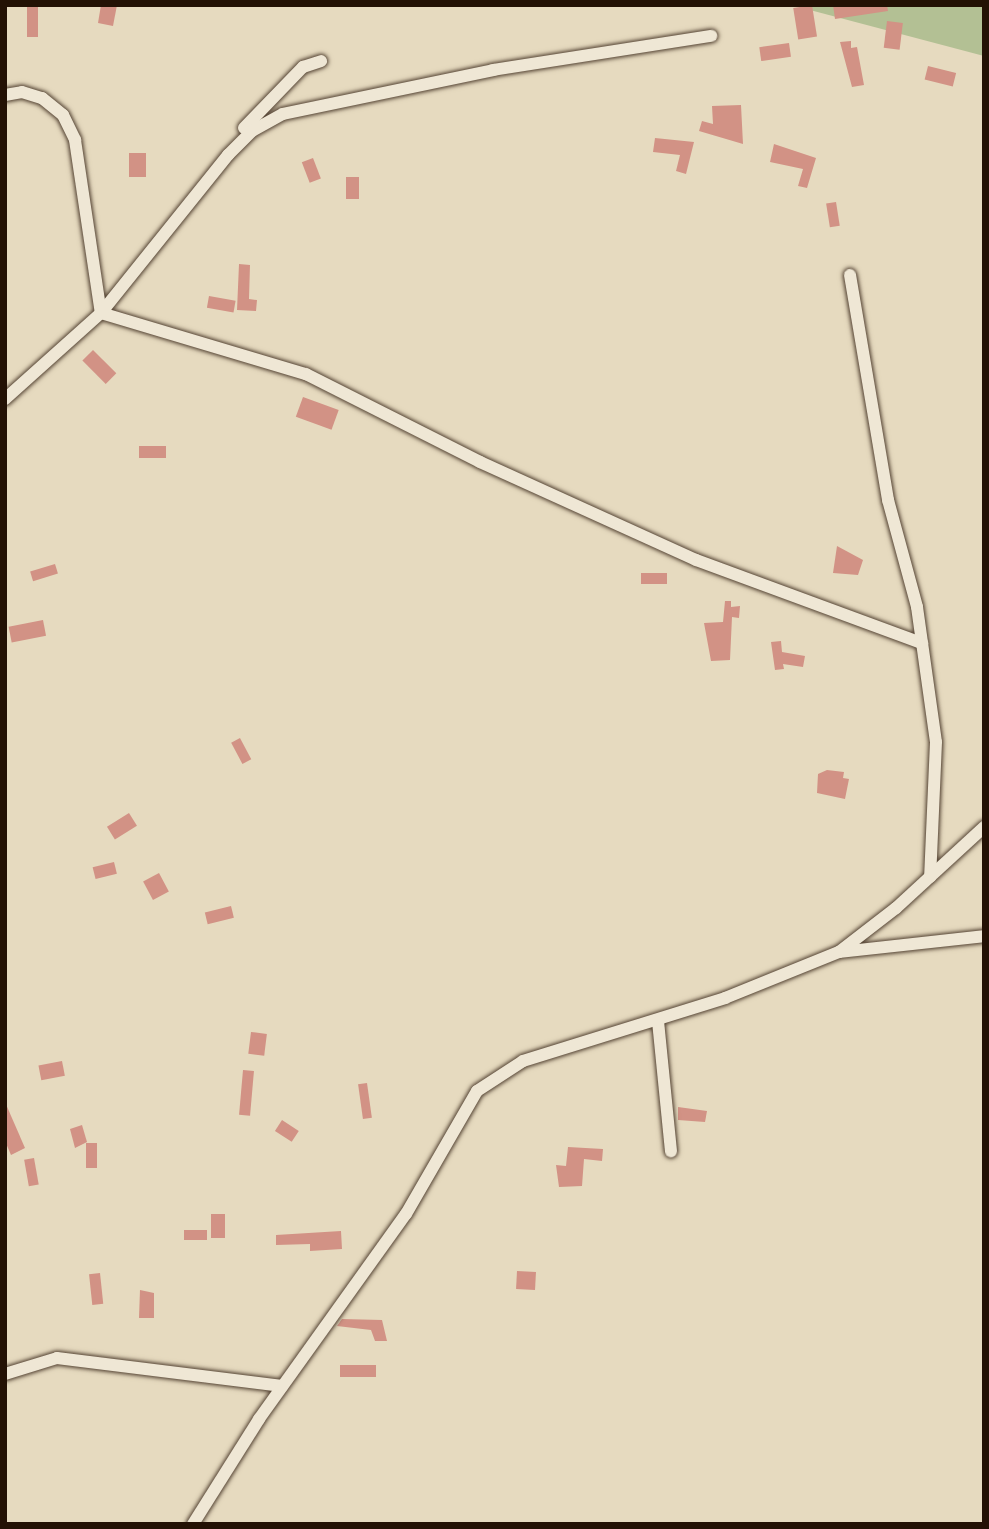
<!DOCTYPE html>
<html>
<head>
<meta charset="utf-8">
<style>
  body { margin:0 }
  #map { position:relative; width:989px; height:1529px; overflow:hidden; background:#e6dabf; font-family:Alegreya,serif }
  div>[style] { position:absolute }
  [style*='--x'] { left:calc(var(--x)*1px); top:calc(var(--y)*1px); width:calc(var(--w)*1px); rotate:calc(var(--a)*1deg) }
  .green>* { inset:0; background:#b3c094 }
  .building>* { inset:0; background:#d29285; transform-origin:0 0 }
  .roads { filter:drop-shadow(0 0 2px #544333) drop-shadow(0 0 2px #544333) }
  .minor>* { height:12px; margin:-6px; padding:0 6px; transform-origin:6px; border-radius:6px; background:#efe7d5 }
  span { translate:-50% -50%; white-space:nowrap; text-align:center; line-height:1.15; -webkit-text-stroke:6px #efe7d5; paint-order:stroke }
  .frame { position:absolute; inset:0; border:7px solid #231104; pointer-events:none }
</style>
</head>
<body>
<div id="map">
  <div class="green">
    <i style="clip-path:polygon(791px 5px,984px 5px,984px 56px)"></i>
  </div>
  <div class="building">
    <i style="left:27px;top:5px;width:11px;height:32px"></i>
    <i style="clip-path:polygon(101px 5px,117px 5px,113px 26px,98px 23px)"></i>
    <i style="left:812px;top:5px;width:32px;height:19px;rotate:81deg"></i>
    <i style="clip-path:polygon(833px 5px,887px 5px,888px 11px,835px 19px)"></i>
    <i style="left:887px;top:21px;width:16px;height:27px;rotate:7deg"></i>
    <i style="clip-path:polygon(851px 41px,851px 48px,857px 47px,864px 85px,852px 87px,840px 42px)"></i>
    <i style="left:789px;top:43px;width:14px;height:30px;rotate:82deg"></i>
    <i style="left:928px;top:66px;width:29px;height:14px;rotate:14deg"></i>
    <i style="clip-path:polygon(741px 105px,743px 144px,699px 131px,702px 121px,713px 124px,712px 106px)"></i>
    <i style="clip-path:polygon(655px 138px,694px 142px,686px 174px,676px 171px,680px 155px,653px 152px)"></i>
    <i style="clip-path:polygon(774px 144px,816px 158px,807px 188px,798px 186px,803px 169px,770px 162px)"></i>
    <i style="left:129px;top:153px;width:17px;height:24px"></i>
    <i style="left:313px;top:158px;width:22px;height:12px;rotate:69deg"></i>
    <i style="left:346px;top:177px;width:13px;height:22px"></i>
    <i style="left:836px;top:202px;width:24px;height:10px;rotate:81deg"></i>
    <i style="clip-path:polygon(239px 264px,250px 265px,249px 299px,257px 300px,256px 311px,237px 310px)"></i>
    <i style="left:209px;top:296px;width:27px;height:12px;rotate:10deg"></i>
    <i style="left:93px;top:350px;width:33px;height:15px;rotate:45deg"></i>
    <i style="left:303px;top:397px;width:38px;height:21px;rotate:20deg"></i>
    <i style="left:139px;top:446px;width:27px;height:12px"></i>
    <i style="clip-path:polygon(837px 546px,863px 560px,858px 575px,833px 573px)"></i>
    <i style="left:55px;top:564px;width:10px;height:26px;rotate:73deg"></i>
    <i style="left:641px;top:573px;width:26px;height:11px"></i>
    <i style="clip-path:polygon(725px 601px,731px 601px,731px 607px,740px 606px,739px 618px,732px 617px,730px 660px,711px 661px,704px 623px,723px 622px)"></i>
    <i style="left:43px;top:620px;width:16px;height:35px;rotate:79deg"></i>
    <i style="clip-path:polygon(781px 641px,782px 652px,805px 656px,803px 667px,783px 664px,784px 669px,775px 670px,771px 642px)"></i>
    <i style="left:240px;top:738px;width:24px;height:10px;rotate:62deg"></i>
    <i style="clip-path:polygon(827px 770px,844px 772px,843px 778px,849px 779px,845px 799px,817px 793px,818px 774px)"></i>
    <i style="left:129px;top:813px;width:15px;height:26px;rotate:58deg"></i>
    <i style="left:114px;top:862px;width:12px;height:22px;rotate:76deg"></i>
    <i style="left:159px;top:873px;width:21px;height:18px;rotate:62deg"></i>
    <i style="left:231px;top:906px;width:12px;height:27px;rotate:76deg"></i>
    <i style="left:251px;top:1032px;width:16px;height:22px;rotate:7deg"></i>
    <i style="left:62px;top:1061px;width:15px;height:24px;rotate:79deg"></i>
    <i style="left:243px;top:1070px;width:11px;height:45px;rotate:5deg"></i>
    <i style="left:367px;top:1083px;width:35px;height:9px;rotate:82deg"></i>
    <i style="clip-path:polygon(5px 1102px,25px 1148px,11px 1155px,5px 1141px)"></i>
    <i style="clip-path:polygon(678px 1107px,707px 1111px,705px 1122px,678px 1120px)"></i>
    <i style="left:282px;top:1120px;width:20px;height:13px;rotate:33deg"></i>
    <i style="clip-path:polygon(82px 1125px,87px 1142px,75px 1148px,70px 1129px)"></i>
    <i style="left:86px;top:1143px;width:11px;height:25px"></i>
    <i style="clip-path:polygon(568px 1147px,603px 1149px,602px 1161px,584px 1159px,582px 1186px,559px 1187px,556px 1165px,566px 1166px)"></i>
    <i style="left:34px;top:1158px;width:27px;height:10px;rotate:80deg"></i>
    <i style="left:211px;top:1214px;width:14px;height:24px"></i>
    <i style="left:184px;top:1230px;width:23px;height:10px"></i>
    <i style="clip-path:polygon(341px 1231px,342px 1249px,310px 1251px,310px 1244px,276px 1245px,276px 1235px)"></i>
    <i style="left:517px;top:1271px;width:19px;height:18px;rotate:3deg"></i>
    <i style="left:100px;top:1273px;width:31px;height:11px;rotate:84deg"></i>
    <i style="clip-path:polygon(140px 1290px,154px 1293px,154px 1318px,139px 1318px)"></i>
    <i style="clip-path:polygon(342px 1319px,382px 1320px,387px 1341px,375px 1341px,371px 1330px,337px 1326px)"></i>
    <i style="left:376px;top:1365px;width:12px;height:36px;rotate:90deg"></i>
  </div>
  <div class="roads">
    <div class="minor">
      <i style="--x:5;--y:95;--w:17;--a:-10"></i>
      <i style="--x:22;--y:92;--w:21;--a:17"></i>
      <i style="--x:42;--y:98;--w:27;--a:39"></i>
      <i style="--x:63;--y:115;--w:28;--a:64"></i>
      <i style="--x:75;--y:140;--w:175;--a:81.5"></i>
      <i style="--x:101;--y:313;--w:214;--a:16.6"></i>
      <i style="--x:306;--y:374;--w:195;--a:26.8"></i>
      <i style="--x:480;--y:462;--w:237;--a:24.4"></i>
      <i style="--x:696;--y:560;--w:241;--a:20.2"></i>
      <i style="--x:244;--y:128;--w:85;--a:-46"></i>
      <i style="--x:303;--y:67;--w:19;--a:-18"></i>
      <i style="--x:850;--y:275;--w:228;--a:80.4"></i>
      <i style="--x:888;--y:500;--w:111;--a:74.8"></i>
      <i style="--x:917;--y:607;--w:136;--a:82"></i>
      <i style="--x:936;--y:742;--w:135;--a:92.5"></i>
      <i style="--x:5;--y:399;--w:129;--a:-41.9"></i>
      <i style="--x:101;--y:313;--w:203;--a:-51.2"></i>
      <i style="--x:228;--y:155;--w:34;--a:-45"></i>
      <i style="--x:252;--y:131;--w:35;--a:-29"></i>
      <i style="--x:283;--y:114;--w:215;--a:-11.8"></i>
      <i style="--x:493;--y:70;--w:221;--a:-8.9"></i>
      <i style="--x:840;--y:952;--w:145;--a:-6.3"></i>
      <i style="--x:658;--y:1021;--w:131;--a:84.3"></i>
      <i style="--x:5;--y:1374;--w:54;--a:-17.1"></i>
      <i style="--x:57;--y:1358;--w:227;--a:7.1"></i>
      <i style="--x:193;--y:1524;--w:124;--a:-57.8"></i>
      <i style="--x:259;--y:1419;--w:252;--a:-54.4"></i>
      <i style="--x:406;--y:1214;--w:142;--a:-60"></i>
      <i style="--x:477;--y:1091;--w:55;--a:-33.1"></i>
      <i style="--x:523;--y:1061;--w:212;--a:-17.3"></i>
      <i style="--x:725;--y:998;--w:123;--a:-22"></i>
      <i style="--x:839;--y:952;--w:72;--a:-37.7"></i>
      <i style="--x:896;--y:908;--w:120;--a:-42.6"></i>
    </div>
  </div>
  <div class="frame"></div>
</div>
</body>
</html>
